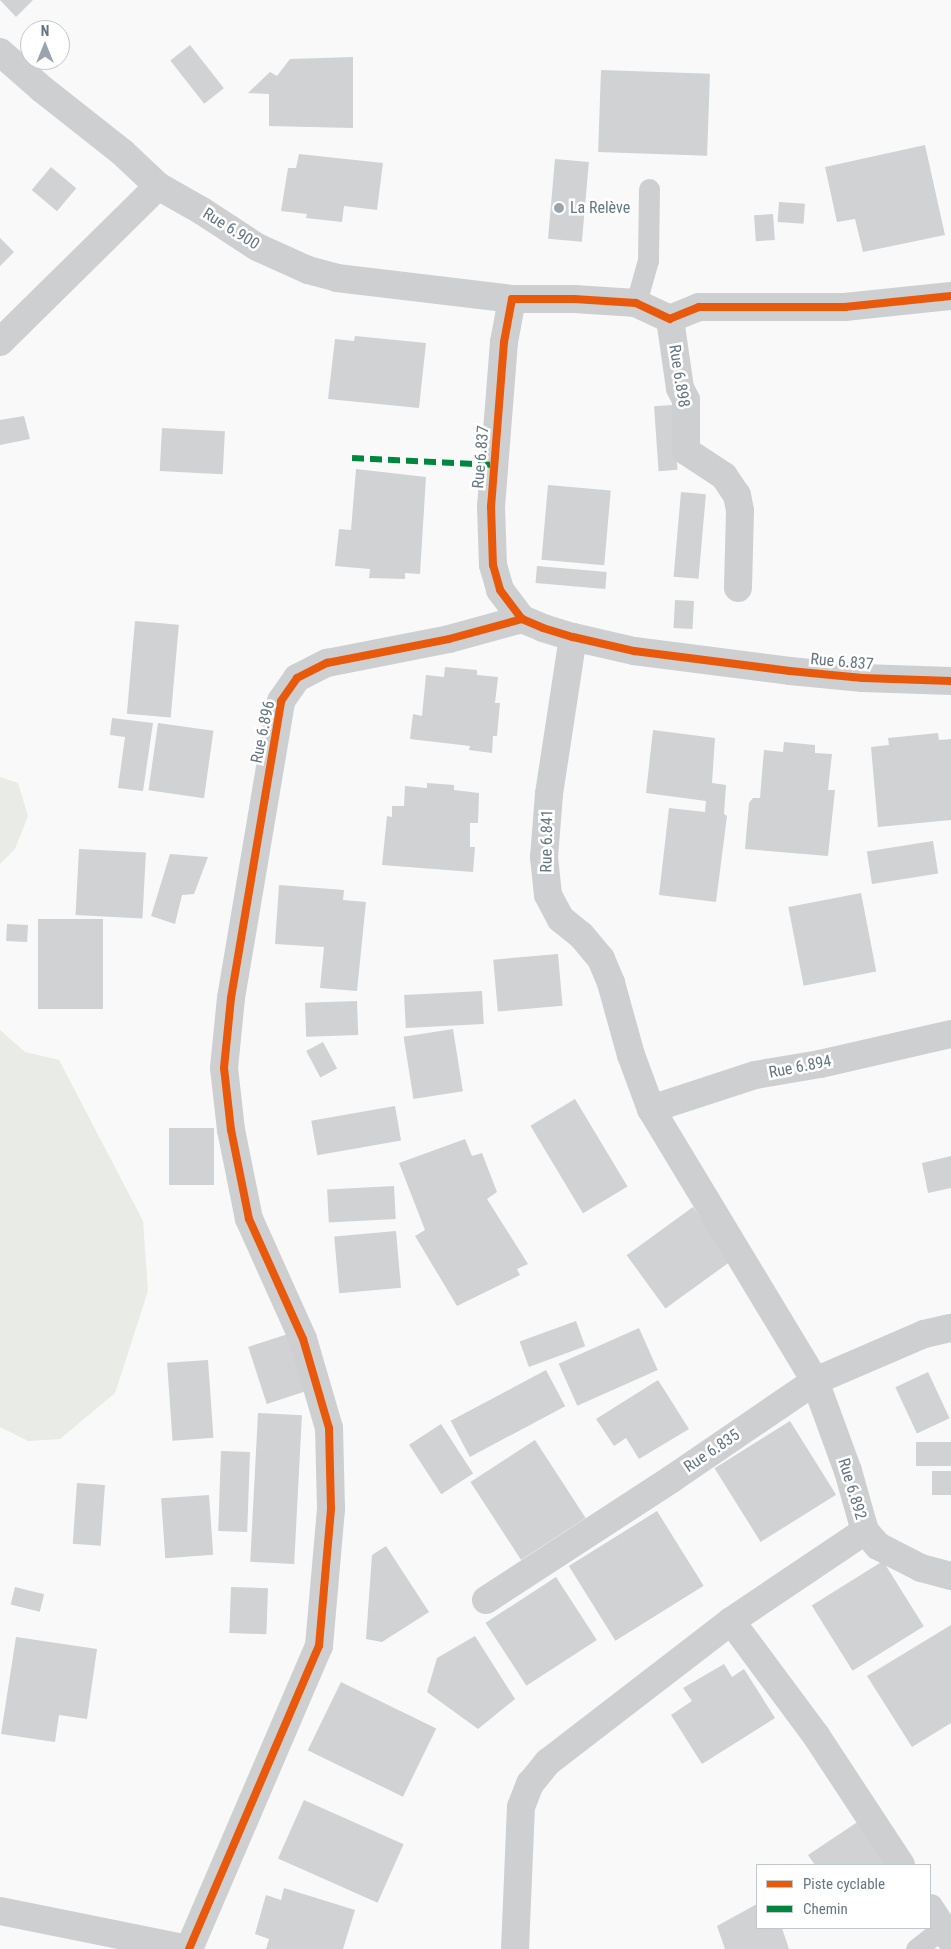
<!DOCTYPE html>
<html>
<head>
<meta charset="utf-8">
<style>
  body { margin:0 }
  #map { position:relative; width:951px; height:1949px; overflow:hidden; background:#f9f9f9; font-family:"Roboto Condensed",sans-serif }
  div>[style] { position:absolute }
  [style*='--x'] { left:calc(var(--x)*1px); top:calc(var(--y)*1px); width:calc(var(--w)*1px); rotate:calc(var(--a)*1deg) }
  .green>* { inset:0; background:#e8ebe6 }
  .building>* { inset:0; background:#d0d2d3; transform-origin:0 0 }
  .lane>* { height:21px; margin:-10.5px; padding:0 10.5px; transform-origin:10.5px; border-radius:10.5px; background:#cecfd0 }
  .street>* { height:28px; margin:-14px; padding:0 14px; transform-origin:14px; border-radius:14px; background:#cecfd0 }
  .quiet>* { height:6px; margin-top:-3px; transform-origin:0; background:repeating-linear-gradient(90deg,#00873e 0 12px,transparent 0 18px) }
  .cycleway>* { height:8px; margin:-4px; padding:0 4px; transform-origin:4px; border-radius:4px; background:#e8590c }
  .dots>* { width:14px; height:14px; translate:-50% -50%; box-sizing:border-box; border:2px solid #fff; border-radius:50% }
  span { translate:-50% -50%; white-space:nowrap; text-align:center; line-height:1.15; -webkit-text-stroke:5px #fff; paint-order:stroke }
  .poi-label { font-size:16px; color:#657683 }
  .left { translate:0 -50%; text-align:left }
  .street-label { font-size:16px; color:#657683 }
  .legend { position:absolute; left:756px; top:1864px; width:175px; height:65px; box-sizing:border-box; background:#fff; border:1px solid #c1c8cd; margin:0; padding:6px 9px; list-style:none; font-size:15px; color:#657683 }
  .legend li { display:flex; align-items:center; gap:10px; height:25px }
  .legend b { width:25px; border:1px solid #c1c8cd }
  .north { position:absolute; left:20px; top:20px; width:50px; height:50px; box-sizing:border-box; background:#fff; border:1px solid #c1c8cd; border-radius:50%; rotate:0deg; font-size:14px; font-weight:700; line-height:20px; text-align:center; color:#657683 }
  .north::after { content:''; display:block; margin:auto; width:18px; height:22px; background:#99a4ac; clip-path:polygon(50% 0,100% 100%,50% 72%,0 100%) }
</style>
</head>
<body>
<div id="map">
  <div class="green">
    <i style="clip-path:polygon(0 777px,18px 783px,28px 816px,15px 849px,0 864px)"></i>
    <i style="clip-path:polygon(0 1030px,25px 1052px,59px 1060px,143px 1221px,148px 1291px,115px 1393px,60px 1439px,28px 1441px,0 1427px)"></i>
  </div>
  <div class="building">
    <i style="clip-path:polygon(0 0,33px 0,16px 17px)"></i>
    <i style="left:190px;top:45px;width:55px;height:25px;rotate:52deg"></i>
    <i style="clip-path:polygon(353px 57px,353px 128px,269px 126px,269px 94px,248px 93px,270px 72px,277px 76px,290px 59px)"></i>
    <i style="left:601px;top:70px;width:109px;height:82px;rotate:2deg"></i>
    <i style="clip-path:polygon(925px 145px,945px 235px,863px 252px,855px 219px,837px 222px,825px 167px)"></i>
    <i style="clip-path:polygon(299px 154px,383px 163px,377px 210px,344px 206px,342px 222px,306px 218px,307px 214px,281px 211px,288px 168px,296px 168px)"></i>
    <i style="left:555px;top:159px;width:34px;height:80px;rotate:5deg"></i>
    <i style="left:51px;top:167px;width:33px;height:30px;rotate:40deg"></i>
    <i style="left:779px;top:202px;width:26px;height:20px;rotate:4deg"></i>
    <i style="left:773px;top:214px;width:26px;height:19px;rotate:86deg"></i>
    <i style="clip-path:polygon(0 238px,14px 252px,0 266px)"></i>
    <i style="clip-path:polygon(355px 336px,426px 343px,419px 408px,328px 399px,335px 339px,354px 341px)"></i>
    <i style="left:673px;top:405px;width:65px;height:19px;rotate:86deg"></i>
    <i style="clip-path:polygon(24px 416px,30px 439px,0 445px,0 420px)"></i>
    <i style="left:162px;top:428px;width:63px;height:43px;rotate:3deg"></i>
    <i style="clip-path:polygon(356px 469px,426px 477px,420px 574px,405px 573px,405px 579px,369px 578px,370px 569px,335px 566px,339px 529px,351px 530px)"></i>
    <i style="left:548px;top:485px;width:63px;height:75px;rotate:5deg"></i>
    <i style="left:681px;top:492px;width:25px;height:85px;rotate:5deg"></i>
    <i style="left:537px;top:566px;width:70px;height:17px;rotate:5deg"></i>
    <i style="left:675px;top:600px;width:19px;height:28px;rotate:3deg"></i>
    <i style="left:135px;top:621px;width:44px;height:93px;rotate:5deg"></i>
    <i style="clip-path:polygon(445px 667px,477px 670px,477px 675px,498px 677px,495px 703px,500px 703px,497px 736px,493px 736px,492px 753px,469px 750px,470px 746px,410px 739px,413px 714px,422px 716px,426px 675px,444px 677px)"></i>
    <i style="clip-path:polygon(112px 718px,153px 723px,143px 791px,118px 788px,125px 737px,110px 735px)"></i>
    <i style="left:158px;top:723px;width:56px;height:68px;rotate:8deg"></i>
    <i style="clip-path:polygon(653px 730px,715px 738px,712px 783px,726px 785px,724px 814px,727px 816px,716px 902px,659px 895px,669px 808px,705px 812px,706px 801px,646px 793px)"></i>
    <i style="clip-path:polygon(938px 733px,939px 740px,951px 739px,951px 820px,878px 827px,871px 747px,889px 745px,888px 738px)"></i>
    <i style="clip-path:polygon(784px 742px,815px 745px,815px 753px,832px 754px,828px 790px,835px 790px,828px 856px,745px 849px,749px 803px,753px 798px,760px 798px,764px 750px,783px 752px)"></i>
    <i style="clip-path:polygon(427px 783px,454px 785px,454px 790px,479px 793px,478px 823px,470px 823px,470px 847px,475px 847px,473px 872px,382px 865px,387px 816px,392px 817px,392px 806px,404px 806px,405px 786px,427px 788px)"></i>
    <i style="left:933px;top:841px;width:33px;height:67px;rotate:81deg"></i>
    <i style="left:79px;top:849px;width:67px;height:66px;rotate:3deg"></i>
    <i style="clip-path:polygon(170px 854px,208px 857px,194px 894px,182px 895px,175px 924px,151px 916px)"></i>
    <i style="clip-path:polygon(279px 885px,344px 890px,343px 900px,366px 902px,357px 991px,320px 988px,324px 947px,275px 944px)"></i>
    <i style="left:861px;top:893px;width:80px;height:74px;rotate:79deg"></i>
    <i style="left:38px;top:919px;width:65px;height:90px"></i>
    <i style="left:7px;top:924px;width:21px;height:17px;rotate:3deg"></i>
    <i style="left:558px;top:954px;width:52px;height:65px;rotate:85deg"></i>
    <i style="left:482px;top:991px;width:33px;height:78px;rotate:87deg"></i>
    <i style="left:357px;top:1001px;width:34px;height:52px;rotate:88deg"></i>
    <i style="left:453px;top:1029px;width:63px;height:50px;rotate:81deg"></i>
    <i style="left:323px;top:1042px;width:30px;height:19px;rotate:62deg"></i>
    <i style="left:575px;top:1099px;width:102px;height:52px;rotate:59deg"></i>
    <i style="left:395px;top:1106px;width:35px;height:85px;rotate:80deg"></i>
    <i style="left:169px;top:1128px;width:45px;height:57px"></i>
    <i style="clip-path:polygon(465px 1139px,472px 1156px,482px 1153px,497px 1192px,487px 1199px,528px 1264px,517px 1269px,520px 1275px,457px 1306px,415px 1236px,425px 1230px,399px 1163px)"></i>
    <i style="clip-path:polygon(951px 1156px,951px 1188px,928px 1193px,922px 1163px)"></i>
    <i style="left:394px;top:1186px;width:33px;height:67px;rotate:87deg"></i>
    <i style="left:693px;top:1207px;width:66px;height:82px;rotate:54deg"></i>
    <i style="left:396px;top:1231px;width:57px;height:62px;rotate:85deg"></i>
    <i style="left:576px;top:1321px;width:27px;height:60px;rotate:70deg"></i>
    <i style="left:639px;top:1328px;width:46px;height:88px;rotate:66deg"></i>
    <i style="left:291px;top:1333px;width:60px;height:45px;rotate:72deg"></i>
    <i style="left:208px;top:1360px;width:78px;height:41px;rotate:86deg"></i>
    <i style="left:546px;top:1370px;width:41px;height:108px;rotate:62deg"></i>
    <i style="left:928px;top:1372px;width:51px;height:36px;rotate:65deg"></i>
    <i style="clip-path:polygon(658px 1380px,689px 1429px,639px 1459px,626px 1438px,614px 1446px,596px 1419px)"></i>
    <i style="left:258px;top:1413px;width:44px;height:149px;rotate:3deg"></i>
    <i style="left:790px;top:1421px;width:87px;height:89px;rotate:58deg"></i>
    <i style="left:441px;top:1424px;width:59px;height:38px;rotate:57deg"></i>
    <i style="left:535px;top:1440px;width:93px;height:77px;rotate:57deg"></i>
    <i style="left:951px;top:1442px;width:24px;height:35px;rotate:90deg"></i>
    <i style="left:221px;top:1451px;width:29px;height:80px;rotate:2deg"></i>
    <i style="left:951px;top:1471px;width:24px;height:19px;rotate:90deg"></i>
    <i style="left:77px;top:1483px;width:28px;height:61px;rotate:4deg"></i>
    <i style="left:209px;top:1495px;width:60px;height:48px;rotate:86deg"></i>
    <i style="left:657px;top:1511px;width:88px;height:104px;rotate:58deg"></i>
    <i style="clip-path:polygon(386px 1546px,429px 1612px,382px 1642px,366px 1639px,372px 1555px)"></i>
    <i style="left:883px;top:1561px;width:77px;height:84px;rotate:58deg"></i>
    <i style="left:556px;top:1577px;width:75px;height:84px;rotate:57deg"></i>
    <i style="left:15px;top:1587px;width:30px;height:18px;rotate:14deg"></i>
    <i style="left:231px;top:1587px;width:37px;height:46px;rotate:2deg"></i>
    <i style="clip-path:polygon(951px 1625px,951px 1723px,912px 1747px,867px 1676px)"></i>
    <i style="clip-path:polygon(475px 1636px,515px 1699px,478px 1729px,427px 1692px,437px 1658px)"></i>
    <i style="clip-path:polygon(16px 1637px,97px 1649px,87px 1719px,59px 1715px,55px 1742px,1px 1734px)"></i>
    <i style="clip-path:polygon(724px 1664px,732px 1677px,744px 1669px,775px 1718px,702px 1764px,671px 1715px,692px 1701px,683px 1688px)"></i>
    <i style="left:341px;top:1682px;width:106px;height:76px;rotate:26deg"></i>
    <i style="left:304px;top:1800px;width:109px;height:64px;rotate:24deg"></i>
    <i style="clip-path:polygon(859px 1821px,892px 1865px,815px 1865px,808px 1855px)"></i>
    <i style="clip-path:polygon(284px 1888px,355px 1910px,343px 1949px,266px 1949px,269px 1939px,255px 1934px,266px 1895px,281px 1900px)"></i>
    <i style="clip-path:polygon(757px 1904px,757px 1928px,782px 1928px,789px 1949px,725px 1949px,717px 1926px)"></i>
  </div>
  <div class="lane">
    <i style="--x:636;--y:303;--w:45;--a:-74.4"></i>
    <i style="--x:648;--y:260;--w:71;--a:-89.2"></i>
    <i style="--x:916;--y:1949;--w:34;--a:-38"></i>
  </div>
  <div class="street">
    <i style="--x:0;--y:52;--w:56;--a:41.4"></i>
    <i style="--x:42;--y:89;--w:103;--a:38.3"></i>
    <i style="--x:123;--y:153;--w:48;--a:43.3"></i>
    <i style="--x:158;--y:186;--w:51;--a:29.6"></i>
    <i style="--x:202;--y:211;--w:66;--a:33.2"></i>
    <i style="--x:257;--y:247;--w:56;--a:24.3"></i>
    <i style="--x:308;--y:270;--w:30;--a:15"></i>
    <i style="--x:337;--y:278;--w:176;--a:6.8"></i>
    <i style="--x:951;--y:296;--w:107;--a:174.1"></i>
    <i style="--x:845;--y:307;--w:146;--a:180"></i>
    <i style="--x:699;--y:307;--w:31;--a:158"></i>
    <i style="--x:670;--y:319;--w:38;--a:-155"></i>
    <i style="--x:636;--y:303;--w:62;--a:-176.3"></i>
    <i style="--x:574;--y:299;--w:62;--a:180"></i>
    <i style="--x:512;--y:299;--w:44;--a:100.5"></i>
    <i style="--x:504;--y:342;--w:165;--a:94.5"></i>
    <i style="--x:491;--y:506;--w:59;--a:88.1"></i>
    <i style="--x:493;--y:565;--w:26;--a:74"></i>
    <i style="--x:500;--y:590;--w:36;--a:53"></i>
    <i style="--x:522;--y:619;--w:23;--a:23"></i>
    <i style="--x:543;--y:628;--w:31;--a:17"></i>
    <i style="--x:573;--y:637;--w:63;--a:12.9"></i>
    <i style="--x:634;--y:651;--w:157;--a:7.3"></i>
    <i style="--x:790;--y:671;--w:73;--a:5.5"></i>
    <i style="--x:863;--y:678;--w:88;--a:2"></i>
    <i style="--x:670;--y:319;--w:70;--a:81.8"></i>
    <i style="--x:680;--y:388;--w:13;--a:63"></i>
    <i style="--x:686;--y:400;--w:51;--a:90"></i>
    <i style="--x:686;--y:451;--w:45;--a:33.3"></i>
    <i style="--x:724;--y:476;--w:23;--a:56"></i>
    <i style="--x:737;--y:495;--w:16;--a:79"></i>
    <i style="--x:740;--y:511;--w:77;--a:91.5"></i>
    <i style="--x:0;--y:342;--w:222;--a:-44.6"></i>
    <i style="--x:573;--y:637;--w:159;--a:98.7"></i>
    <i style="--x:549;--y:794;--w:63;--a:94.5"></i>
    <i style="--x:544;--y:857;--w:38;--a:84"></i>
    <i style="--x:548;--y:895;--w:27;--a:62"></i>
    <i style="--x:561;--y:919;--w:26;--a:39"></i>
    <i style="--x:581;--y:935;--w:31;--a:50"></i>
    <i style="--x:601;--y:959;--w:26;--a:67"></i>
    <i style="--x:611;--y:983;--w:75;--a:74.5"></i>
    <i style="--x:631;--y:1055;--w:58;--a:69.7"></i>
    <i style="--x:651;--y:1109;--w:318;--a:58.9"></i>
    <i style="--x:815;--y:1381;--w:96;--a:69.9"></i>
    <i style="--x:848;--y:1471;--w:62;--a:74.2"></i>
    <i style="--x:865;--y:1531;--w:20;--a:49"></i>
    <i style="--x:878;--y:1546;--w:48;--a:27.1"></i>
    <i style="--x:921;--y:1568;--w:31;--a:15"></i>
    <i style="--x:651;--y:1109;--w:109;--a:-18.1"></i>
    <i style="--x:755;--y:1075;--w:66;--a:-9.6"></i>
    <i style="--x:820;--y:1064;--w:134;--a:-12.9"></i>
    <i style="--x:486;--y:1600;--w:223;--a:-33.1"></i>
    <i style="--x:673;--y:1478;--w:172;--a:-34.3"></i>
    <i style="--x:815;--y:1381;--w:119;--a:-23.3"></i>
    <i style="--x:924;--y:1334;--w:28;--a:-13"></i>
    <i style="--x:731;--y:1621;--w:144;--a:53.4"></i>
    <i style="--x:817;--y:1737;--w:153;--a:56.7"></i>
    <i style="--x:930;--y:1908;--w:38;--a:57"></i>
    <i style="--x:0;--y:1911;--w:193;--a:11.4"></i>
    <i style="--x:189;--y:1949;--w:330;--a:-66.8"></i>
    <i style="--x:319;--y:1646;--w:138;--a:-85"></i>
    <i style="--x:331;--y:1509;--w:81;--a:-91.4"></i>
    <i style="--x:329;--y:1428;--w:93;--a:-106.3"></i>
    <i style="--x:303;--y:1339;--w:132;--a:-114.2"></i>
    <i style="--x:249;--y:1219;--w:91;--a:-101.4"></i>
    <i style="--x:231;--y:1130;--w:62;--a:-96.4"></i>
    <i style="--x:224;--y:1068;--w:70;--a:-84.3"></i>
    <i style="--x:231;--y:998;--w:301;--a:-80.4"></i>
    <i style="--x:281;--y:701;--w:28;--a:-55"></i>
    <i style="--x:297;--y:678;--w:34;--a:-27"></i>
    <i style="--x:327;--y:663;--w:124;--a:-11.1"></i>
    <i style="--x:449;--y:639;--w:76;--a:-15.3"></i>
    <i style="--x:515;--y:1949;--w:142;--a:-87.6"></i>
    <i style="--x:521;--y:1807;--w:25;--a:-69"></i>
    <i style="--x:530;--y:1784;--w:28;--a:-51"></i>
    <i style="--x:548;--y:1762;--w:231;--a:-37.6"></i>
    <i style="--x:731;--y:1621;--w:161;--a:-33.9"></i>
  </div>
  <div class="quiet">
    <i style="--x:352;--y:458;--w:143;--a:2.8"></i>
  </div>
  <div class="cycleway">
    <i style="--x:951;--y:296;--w:107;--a:174.1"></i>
    <i style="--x:845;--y:307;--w:146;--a:180"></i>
    <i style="--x:699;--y:307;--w:31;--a:158"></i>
    <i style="--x:670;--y:319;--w:38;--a:-155"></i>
    <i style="--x:636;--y:303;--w:62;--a:-176.3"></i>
    <i style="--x:574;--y:299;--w:62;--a:180"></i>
    <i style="--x:512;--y:299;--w:44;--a:100.5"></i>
    <i style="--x:504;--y:342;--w:165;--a:94.5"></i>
    <i style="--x:491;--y:506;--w:59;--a:88.1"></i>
    <i style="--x:493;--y:565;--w:26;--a:74"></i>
    <i style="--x:500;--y:590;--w:36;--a:53"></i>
    <i style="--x:522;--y:619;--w:23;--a:23"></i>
    <i style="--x:543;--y:628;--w:31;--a:17"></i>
    <i style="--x:573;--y:637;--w:63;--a:12.9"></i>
    <i style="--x:634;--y:651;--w:157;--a:7.3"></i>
    <i style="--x:790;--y:671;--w:73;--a:5.5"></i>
    <i style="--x:863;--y:678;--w:88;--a:2"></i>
    <i style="--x:189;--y:1949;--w:330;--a:-66.8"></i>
    <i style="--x:319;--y:1646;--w:138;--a:-85"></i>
    <i style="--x:331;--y:1509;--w:81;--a:-91.4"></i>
    <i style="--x:329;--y:1428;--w:93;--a:-106.3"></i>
    <i style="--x:303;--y:1339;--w:132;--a:-114.2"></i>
    <i style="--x:249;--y:1219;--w:91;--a:-101.4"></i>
    <i style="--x:231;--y:1130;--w:62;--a:-96.4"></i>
    <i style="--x:224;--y:1068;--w:70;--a:-84.3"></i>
    <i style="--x:231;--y:998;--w:301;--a:-80.4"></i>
    <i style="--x:281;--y:701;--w:28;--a:-55"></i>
    <i style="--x:297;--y:678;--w:34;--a:-27"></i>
    <i style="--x:327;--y:663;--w:124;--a:-11.1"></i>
    <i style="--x:449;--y:639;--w:76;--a:-15.3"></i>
  </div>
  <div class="dots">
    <i style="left:559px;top:208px;background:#99a4ac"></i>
  </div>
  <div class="poi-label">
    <span class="left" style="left:570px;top:208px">La Relève</span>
  </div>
  <div class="street-label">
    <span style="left:231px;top:229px;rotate:32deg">Rue 6.900</span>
    <span style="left:679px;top:376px;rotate:81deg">Rue 6.898</span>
    <span style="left:481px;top:457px;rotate:-85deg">Rue 6.837</span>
    <span style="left:842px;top:662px;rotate:5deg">Rue 6.837</span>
    <span style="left:263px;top:732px;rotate:-78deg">Rue 6.896</span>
    <span style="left:547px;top:841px;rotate:-89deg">Rue 6.841</span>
    <span style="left:800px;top:1067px;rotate:-11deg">Rue 6.894</span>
    <span style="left:712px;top:1451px;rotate:-34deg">Rue 6.835</span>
    <span style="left:852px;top:1489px;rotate:73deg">Rue 6.892</span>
  </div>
  <ul class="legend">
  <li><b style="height:6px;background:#e8590c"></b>Piste cyclable</li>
  <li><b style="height:6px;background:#00873e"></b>Chemin</li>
  </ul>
  <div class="north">N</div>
</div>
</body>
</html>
